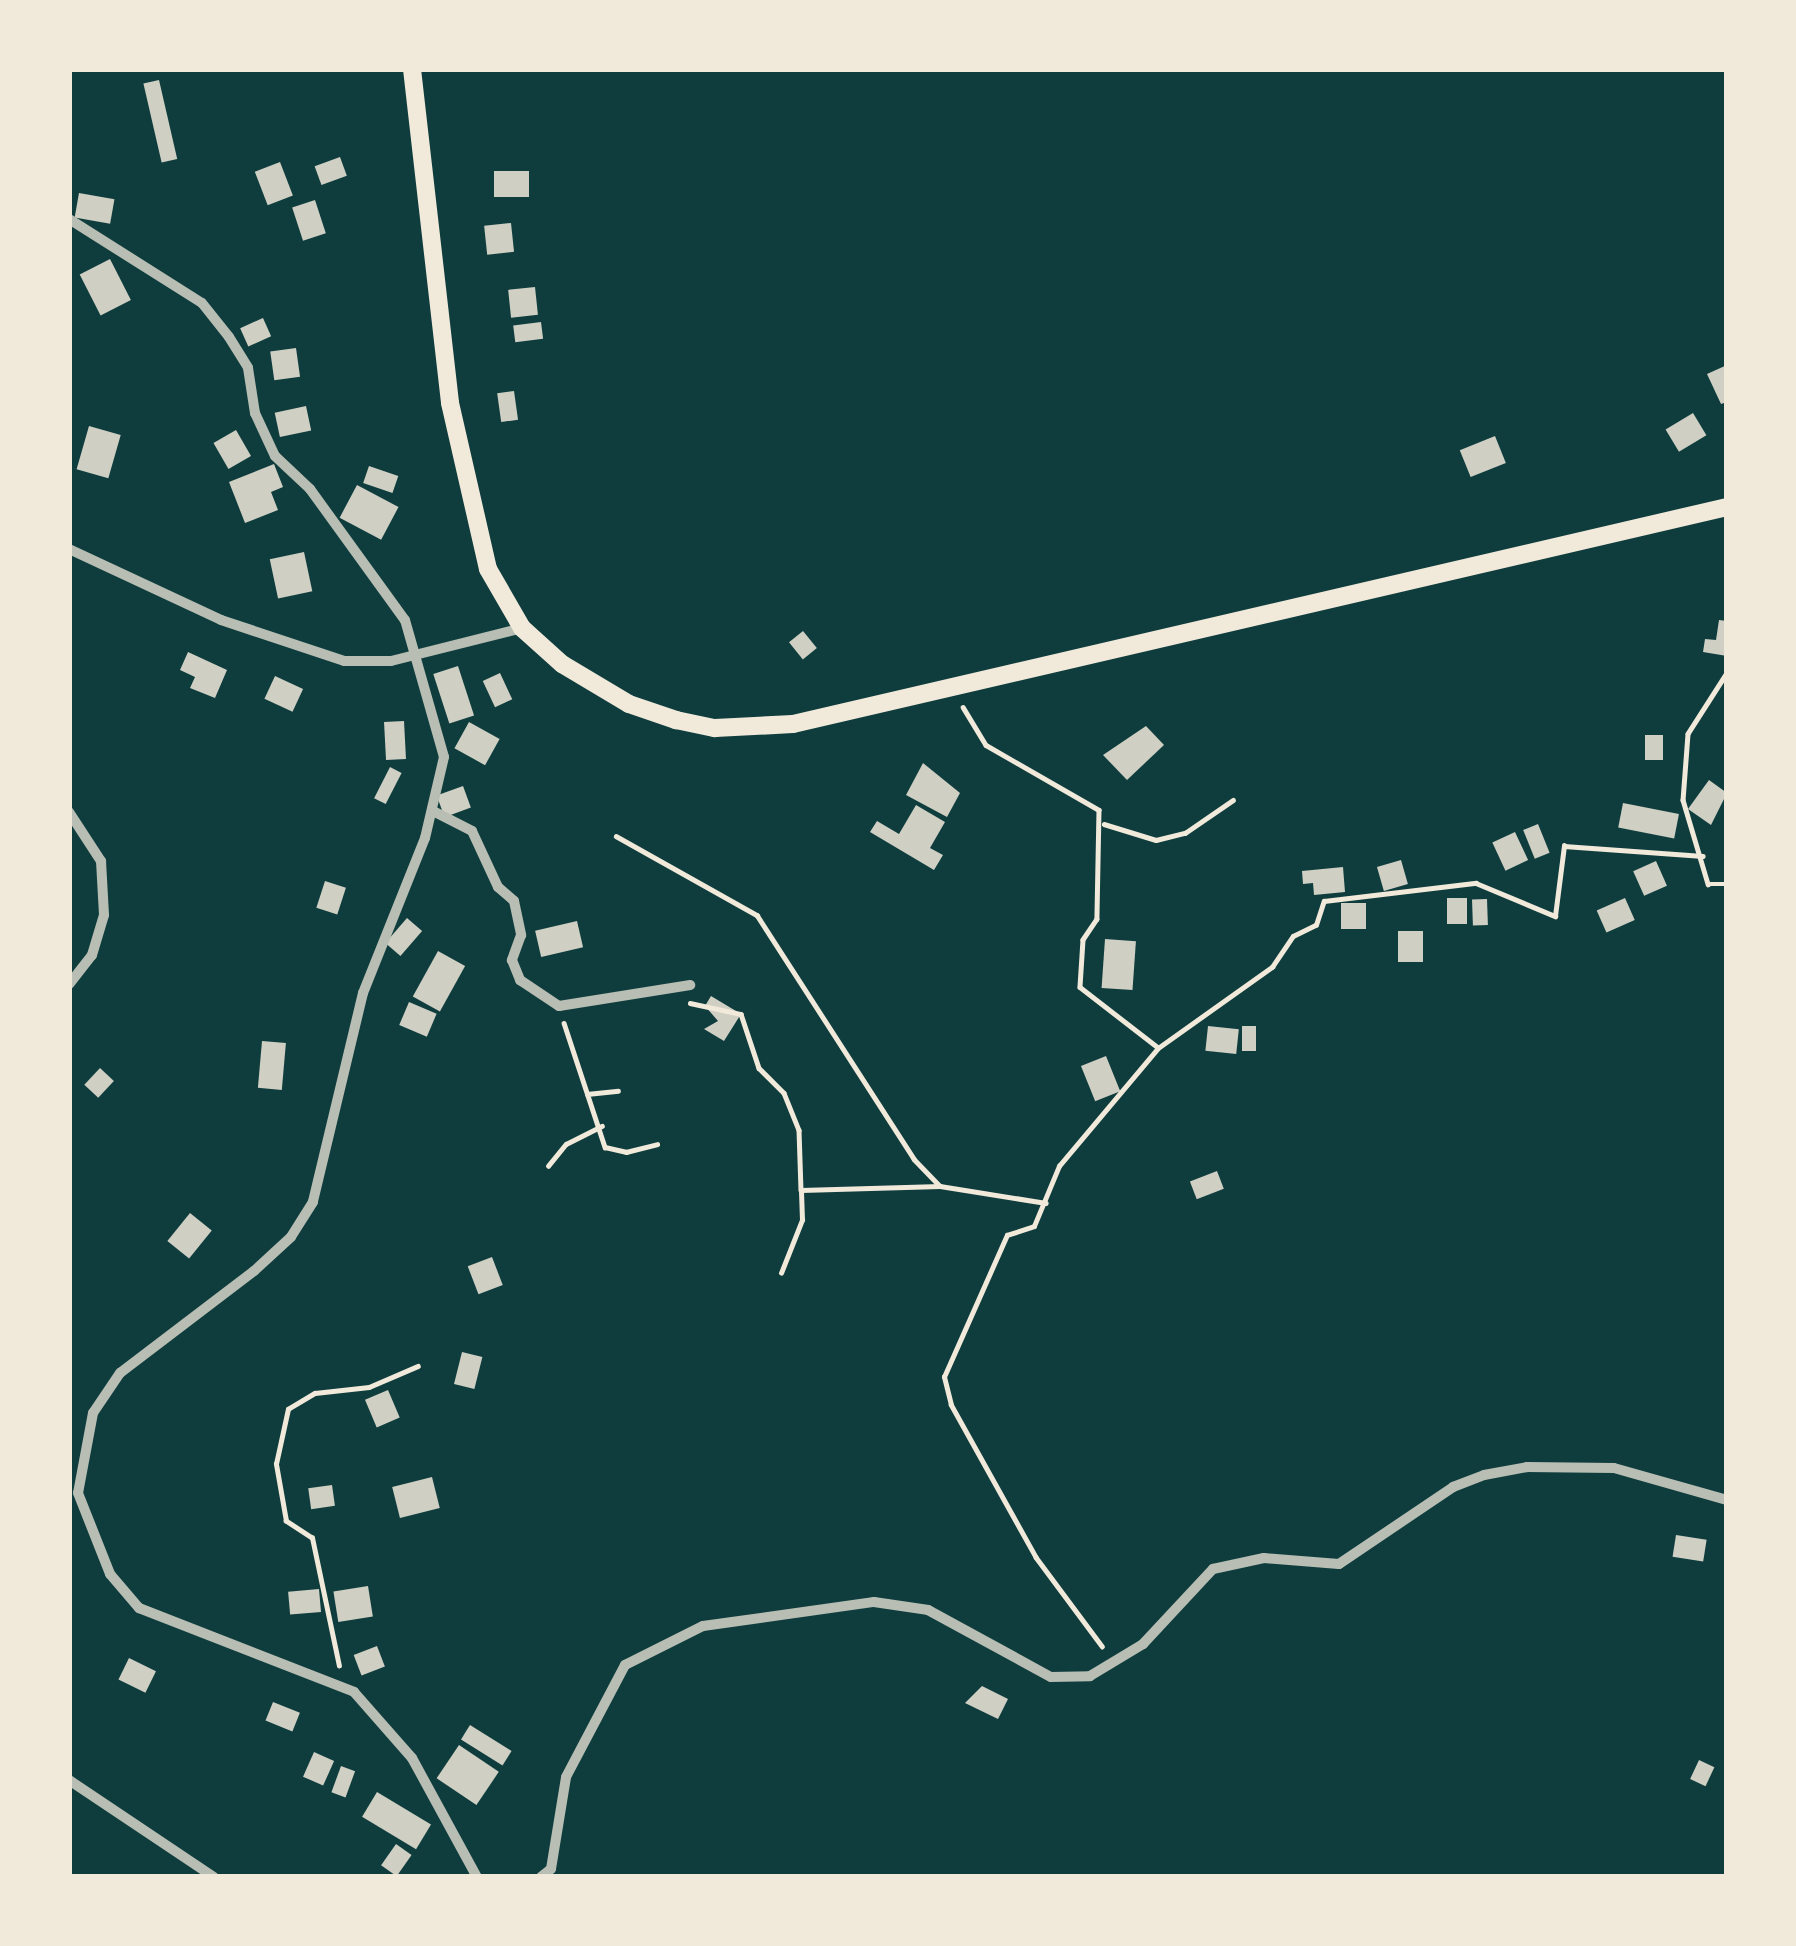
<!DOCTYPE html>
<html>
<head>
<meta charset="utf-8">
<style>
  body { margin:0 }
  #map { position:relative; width:1796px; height:1946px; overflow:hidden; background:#0f3d3e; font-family:Georgia,serif }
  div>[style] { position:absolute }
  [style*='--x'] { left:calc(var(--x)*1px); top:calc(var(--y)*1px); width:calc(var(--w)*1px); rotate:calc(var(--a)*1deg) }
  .building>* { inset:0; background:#cfcfc3; transform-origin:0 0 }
  .path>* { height:4.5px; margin:-2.25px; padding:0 2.25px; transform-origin:2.25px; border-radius:2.25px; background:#f1e9da }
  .minor>* { height:10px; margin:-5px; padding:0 5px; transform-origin:5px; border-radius:5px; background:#b8beb3 }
  .trunk>* { height:18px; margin:-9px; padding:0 9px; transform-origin:9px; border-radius:9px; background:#f1e9da }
  span { translate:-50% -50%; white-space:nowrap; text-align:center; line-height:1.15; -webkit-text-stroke:9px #f1e9da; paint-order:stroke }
  .frame { position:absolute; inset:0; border:72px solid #f1e9da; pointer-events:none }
</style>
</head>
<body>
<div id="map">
  <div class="building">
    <i style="left:159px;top:80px;width:81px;height:16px;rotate:77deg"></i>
    <i style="left:340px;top:157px;width:20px;height:27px;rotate:70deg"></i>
    <i style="left:280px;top:162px;width:36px;height:27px;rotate:69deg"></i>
    <i style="left:494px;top:171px;width:35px;height:26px"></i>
    <i style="left:79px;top:193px;width:36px;height:25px;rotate:10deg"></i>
    <i style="left:315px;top:200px;width:35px;height:24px;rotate:72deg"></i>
    <i style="left:511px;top:223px;width:29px;height:27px;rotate:84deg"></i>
    <i style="left:110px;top:259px;width:46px;height:34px;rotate:63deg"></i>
    <i style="left:535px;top:287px;width:28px;height:27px;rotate:84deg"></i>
    <i style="left:263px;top:318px;width:20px;height:25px;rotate:66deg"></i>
    <i style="left:541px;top:322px;width:17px;height:28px;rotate:83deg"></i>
    <i style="left:296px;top:348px;width:29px;height:26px;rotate:82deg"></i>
    <i style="clip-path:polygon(1727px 365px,1727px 402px,1721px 404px,1707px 374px)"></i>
    <i style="left:514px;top:391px;width:29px;height:17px;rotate:82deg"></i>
    <i style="left:306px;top:406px;width:25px;height:32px;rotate:78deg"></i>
    <i style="left:1693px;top:413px;width:26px;height:32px;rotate:59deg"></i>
    <i style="left:89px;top:426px;width:33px;height:45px;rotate:16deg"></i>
    <i style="left:236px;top:430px;width:30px;height:26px;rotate:60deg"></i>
    <i style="left:1495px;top:436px;width:29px;height:38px;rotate:68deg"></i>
    <i style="clip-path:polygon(274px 464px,283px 487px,271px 492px,278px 510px,245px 523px,229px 482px)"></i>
    <i style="left:369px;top:466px;width:31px;height:18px;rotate:19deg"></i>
    <i style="left:357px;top:485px;width:47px;height:37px;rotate:28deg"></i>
    <i style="left:304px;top:552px;width:40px;height:35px;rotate:78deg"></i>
    <i style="clip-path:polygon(1719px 620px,1727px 621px,1727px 656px,1703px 652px,1705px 639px,1716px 640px)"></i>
    <i style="left:803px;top:631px;width:22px;height:18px;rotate:51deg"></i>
    <i style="clip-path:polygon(188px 652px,227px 670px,215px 698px,190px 688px,195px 677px,180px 670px)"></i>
    <i style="left:458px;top:666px;width:52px;height:26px;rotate:72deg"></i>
    <i style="left:500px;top:673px;width:29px;height:19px;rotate:65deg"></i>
    <i style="left:275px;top:676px;width:31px;height:25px;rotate:25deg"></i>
    <i style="left:404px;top:721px;width:38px;height:20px;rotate:87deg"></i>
    <i style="left:469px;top:722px;width:35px;height:30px;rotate:29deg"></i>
    <i style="clip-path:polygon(1146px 726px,1164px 745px,1127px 780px,1103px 755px)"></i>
    <i style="left:1645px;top:735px;width:18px;height:25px"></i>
    <i style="clip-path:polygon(923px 763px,960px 793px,947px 817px,906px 795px)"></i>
    <i style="left:390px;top:767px;width:13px;height:35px;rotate:27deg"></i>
    <i style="clip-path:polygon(1709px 780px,1727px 793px,1711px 825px,1688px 809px)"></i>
    <i style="left:463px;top:786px;width:23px;height:28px;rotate:70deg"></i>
    <i style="left:1623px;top:803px;width:57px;height:25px;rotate:11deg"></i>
    <i style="clip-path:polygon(916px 805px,945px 822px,930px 848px,943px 855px,934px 870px,870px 832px,877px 821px,899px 834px)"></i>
    <i style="left:1538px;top:824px;width:31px;height:16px;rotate:68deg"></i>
    <i style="left:1515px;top:832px;width:31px;height:25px;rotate:65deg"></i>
    <i style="left:1401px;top:860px;width:25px;height:25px;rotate:74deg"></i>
    <i style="left:1656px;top:861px;width:27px;height:25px;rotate:66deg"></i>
    <i style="clip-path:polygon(1343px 867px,1345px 892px,1314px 895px,1313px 883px,1303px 884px,1302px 871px)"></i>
    <i style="left:325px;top:881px;width:22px;height:28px;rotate:18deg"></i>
    <i style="left:1467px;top:898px;width:26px;height:20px;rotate:90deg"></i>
    <i style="left:1625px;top:898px;width:24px;height:31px;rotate:66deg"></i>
    <i style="left:1487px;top:899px;width:26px;height:15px;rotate:88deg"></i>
    <i style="left:1341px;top:903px;width:25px;height:26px"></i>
    <i style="left:407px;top:918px;width:20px;height:33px;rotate:41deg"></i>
    <i style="left:577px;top:921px;width:27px;height:43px;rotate:77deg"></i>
    <i style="left:1398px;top:931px;width:25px;height:31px"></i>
    <i style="left:1105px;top:939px;width:31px;height:49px;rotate:4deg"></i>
    <i style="left:438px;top:951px;width:31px;height:52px;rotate:29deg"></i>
    <i style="clip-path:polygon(711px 996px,741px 1014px,724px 1041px,704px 1029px,718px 1021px,705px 1006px)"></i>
    <i style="left:409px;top:1002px;width:30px;height:25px;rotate:23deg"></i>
    <i style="left:1208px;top:1026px;width:31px;height:25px;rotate:6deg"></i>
    <i style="left:1242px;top:1026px;width:14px;height:25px"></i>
    <i style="left:262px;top:1041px;width:24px;height:47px;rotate:5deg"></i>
    <i style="left:1106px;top:1056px;width:38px;height:27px;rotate:68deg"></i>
    <i style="left:100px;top:1068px;width:19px;height:23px;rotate:43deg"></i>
    <i style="left:1217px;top:1171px;width:19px;height:29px;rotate:69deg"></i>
    <i style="left:190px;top:1213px;width:28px;height:36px;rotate:39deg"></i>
    <i style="left:492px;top:1257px;width:30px;height:26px;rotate:69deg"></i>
    <i style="left:462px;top:1352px;width:21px;height:33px;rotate:14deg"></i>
    <i style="left:388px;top:1390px;width:30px;height:25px;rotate:67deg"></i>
    <i style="left:432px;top:1477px;width:32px;height:41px;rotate:76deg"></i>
    <i style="left:332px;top:1485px;width:21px;height:24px;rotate:82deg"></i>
    <i style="left:1676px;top:1535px;width:31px;height:22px;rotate:9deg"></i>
    <i style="left:368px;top:1586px;width:31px;height:35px;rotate:81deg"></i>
    <i style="left:319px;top:1589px;width:23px;height:31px;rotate:85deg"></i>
    <i style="left:377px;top:1646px;width:22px;height:25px;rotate:69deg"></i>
    <i style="left:129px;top:1658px;width:30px;height:24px;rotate:26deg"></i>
    <i style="clip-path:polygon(982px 1686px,1008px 1699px,998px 1719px,965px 1703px)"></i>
    <i style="left:273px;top:1702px;width:29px;height:20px;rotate:22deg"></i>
    <i style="left:470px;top:1725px;width:49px;height:17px;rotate:32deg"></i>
    <i style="left:459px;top:1745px;width:48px;height:40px;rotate:34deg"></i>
    <i style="left:314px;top:1752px;width:22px;height:27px;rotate:24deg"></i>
    <i style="left:1699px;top:1760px;width:17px;height:21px;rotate:25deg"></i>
    <i style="left:341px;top:1766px;width:15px;height:28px;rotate:20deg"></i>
    <i style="left:377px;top:1792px;width:63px;height:29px;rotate:31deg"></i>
    <i style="left:396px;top:1844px;width:19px;height:26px;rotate:35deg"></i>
  </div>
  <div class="path">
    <i style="--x:1727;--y:673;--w:72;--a:122.6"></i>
    <i style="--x:1688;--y:734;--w:66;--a:94.3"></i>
    <i style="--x:1683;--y:800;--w:88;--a:73.4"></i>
    <i style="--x:1708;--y:884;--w:19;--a:0"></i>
    <i style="--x:963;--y:707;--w:44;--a:58.8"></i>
    <i style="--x:986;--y:745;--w:130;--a:29.9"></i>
    <i style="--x:1099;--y:810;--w:109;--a:91.1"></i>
    <i style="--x:1097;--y:919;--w:25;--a:124"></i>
    <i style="--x:1083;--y:940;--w:47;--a:93.7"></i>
    <i style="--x:1080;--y:987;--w:96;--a:37.8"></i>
    <i style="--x:1104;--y:824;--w:54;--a:17.1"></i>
    <i style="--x:1156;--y:840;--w:30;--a:-14"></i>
    <i style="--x:1185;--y:833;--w:58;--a:-34.5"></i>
    <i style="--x:616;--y:836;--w:162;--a:29.3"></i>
    <i style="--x:757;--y:915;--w:290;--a:57.2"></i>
    <i style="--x:914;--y:1159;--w:37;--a:46"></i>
    <i style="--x:940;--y:1186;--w:107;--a:9.1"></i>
    <i style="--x:690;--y:1003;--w:52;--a:12.2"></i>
    <i style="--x:741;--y:1014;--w:57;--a:71.6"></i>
    <i style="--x:759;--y:1068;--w:35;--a:45"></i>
    <i style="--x:784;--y:1093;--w:40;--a:68"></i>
    <i style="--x:799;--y:1130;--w:60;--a:88.1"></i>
    <i style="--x:564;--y:1023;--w:131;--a:71.7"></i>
    <i style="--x:605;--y:1147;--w:22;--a:13"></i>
    <i style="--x:626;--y:1152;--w:32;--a:-14"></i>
    <i style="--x:587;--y:1094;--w:31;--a:-6"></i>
    <i style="--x:548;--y:1166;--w:28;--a:-51"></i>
    <i style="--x:566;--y:1144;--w:40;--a:-26.6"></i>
    <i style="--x:781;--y:1273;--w:57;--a:-68.4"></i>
    <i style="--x:802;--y:1220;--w:30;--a:-92"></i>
    <i style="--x:801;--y:1190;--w:139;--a:-1.6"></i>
    <i style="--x:1102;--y:1647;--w:111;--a:-126.6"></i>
    <i style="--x:1036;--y:1558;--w:175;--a:-119.1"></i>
    <i style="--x:951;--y:1405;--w:29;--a:-104"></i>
    <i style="--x:944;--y:1377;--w:155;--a:-66.1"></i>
    <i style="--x:1007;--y:1235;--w:28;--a:-18"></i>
    <i style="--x:1034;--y:1226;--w:65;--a:-67.4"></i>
    <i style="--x:1059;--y:1166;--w:154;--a:-50"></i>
    <i style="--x:1158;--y:1048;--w:140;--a:-35.4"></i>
    <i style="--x:1272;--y:967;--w:37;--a:-56"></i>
    <i style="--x:1293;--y:936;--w:25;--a:-26"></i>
    <i style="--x:1316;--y:925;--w:25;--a:-72"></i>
    <i style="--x:1324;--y:901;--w:153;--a:-6.8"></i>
    <i style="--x:1476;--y:883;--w:86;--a:22.7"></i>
    <i style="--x:1555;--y:916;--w:71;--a:-82.7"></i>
    <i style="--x:1564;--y:846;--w:139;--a:4.1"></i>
    <i style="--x:339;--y:1666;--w:131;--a:-101.9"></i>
    <i style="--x:312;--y:1538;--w:31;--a:-147"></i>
    <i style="--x:286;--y:1521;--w:58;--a:-100"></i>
    <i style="--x:276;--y:1464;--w:56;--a:-77.7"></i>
    <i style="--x:288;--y:1409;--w:31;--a:-31"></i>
    <i style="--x:315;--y:1393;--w:54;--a:-6.3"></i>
    <i style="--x:369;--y:1387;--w:53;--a:-23.2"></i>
  </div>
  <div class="minor">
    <i style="--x:69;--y:219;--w:157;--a:32.3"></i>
    <i style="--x:202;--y:303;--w:43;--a:51.5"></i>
    <i style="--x:229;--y:337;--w:36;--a:58"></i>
    <i style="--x:248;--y:368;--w:46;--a:81.2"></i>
    <i style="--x:255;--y:413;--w:47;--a:65.1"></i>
    <i style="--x:275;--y:456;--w:48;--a:43.3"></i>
    <i style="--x:310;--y:489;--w:162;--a:54.1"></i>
    <i style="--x:405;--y:620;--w:142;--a:74.1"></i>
    <i style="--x:444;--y:757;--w:83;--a:103.2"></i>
    <i style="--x:425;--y:838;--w:167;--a:111.8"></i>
    <i style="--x:363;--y:993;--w:215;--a:103.5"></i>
    <i style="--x:313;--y:1202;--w:41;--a:122.2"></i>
    <i style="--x:291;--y:1237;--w:50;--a:137.4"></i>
    <i style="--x:254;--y:1271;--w:168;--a:142.7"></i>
    <i style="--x:120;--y:1373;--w:48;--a:124"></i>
    <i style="--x:93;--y:1413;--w:81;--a:100.6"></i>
    <i style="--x:78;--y:1493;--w:87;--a:68.4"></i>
    <i style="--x:110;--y:1574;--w:45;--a:49.5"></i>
    <i style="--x:139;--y:1608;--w:231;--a:21.3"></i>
    <i style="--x:354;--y:1692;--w:88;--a:48.7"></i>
    <i style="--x:412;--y:1758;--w:136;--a:61.4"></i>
    <i style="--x:69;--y:549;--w:168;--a:25"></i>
    <i style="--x:221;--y:620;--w:130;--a:18.4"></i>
    <i style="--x:344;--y:661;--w:47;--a:0"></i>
    <i style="--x:391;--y:661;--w:135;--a:-14.1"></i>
    <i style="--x:433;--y:811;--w:44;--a:27.1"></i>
    <i style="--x:472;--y:831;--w:62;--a:65.1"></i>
    <i style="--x:498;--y:887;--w:21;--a:41"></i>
    <i style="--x:514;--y:901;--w:35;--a:78"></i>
    <i style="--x:521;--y:935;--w:27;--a:110"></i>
    <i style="--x:512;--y:960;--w:22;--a:68"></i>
    <i style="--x:520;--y:980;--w:47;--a:33.7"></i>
    <i style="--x:559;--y:1006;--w:133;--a:-9.1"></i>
    <i style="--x:69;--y:812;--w:59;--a:56.9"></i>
    <i style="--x:101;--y:861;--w:54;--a:86.8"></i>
    <i style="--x:104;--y:915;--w:42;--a:106.7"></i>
    <i style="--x:92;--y:955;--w:37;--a:128"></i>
    <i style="--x:69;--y:1780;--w:174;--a:33.8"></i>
    <i style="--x:541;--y:1877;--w:13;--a:-39"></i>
    <i style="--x:551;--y:1869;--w:93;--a:-80.7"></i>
    <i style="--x:566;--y:1777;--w:127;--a:-62.2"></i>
    <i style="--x:625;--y:1665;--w:87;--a:-26.6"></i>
    <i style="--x:703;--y:1626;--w:173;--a:-8"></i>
    <i style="--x:874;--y:1602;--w:55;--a:8.4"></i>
    <i style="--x:928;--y:1610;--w:140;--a:28.6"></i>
    <i style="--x:1051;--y:1677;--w:39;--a:-1"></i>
    <i style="--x:1090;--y:1676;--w:62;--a:-31.1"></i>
    <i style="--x:1143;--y:1644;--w:103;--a:-47"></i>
    <i style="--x:1213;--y:1569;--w:52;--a:-12.2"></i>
    <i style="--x:1264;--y:1558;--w:75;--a:4.6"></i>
    <i style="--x:1339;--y:1564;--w:138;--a:-34"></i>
    <i style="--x:1453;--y:1487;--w:33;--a:-21"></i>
    <i style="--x:1484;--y:1475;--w:44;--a:-10.5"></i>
    <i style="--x:1527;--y:1467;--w:87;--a:0.7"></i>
    <i style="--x:1614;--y:1468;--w:117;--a:15.8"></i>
  </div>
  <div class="trunk">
    <i style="--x:412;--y:69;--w:336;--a:83.5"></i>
    <i style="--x:450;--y:403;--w:170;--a:77.1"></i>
    <i style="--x:488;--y:569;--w:68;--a:60"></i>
    <i style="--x:522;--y:628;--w:54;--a:42"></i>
    <i style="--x:562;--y:664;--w:78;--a:30.8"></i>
    <i style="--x:629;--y:704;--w:50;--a:18.8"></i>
    <i style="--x:676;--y:720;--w:40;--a:12"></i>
    <i style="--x:715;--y:728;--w:78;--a:-2.9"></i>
    <i style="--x:793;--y:724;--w:959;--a:-13.08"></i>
  </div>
  <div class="frame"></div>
</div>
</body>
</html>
